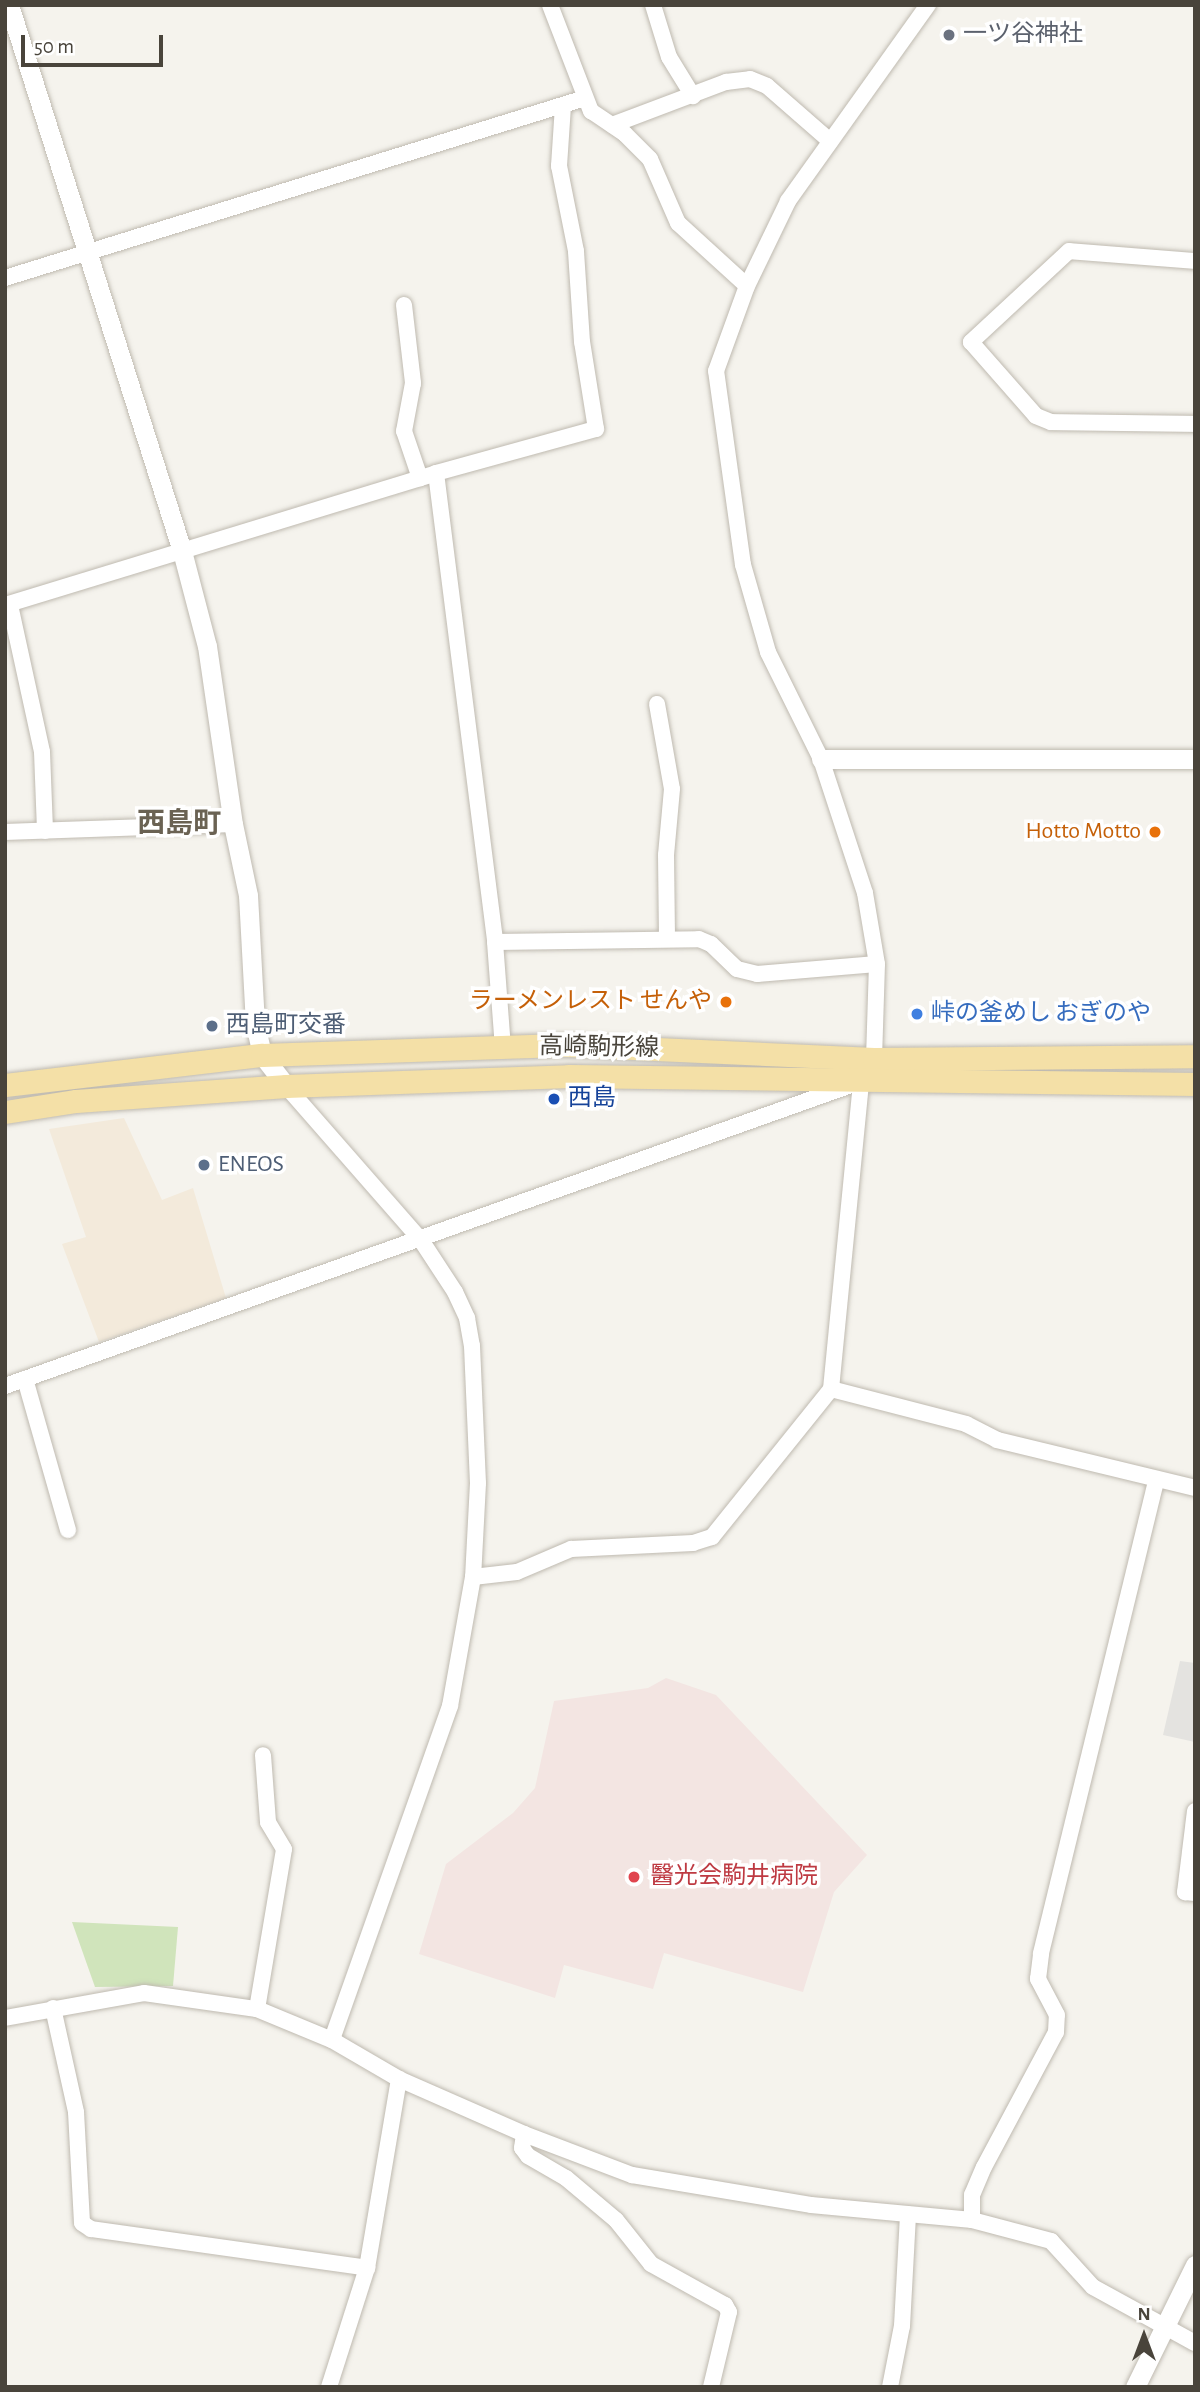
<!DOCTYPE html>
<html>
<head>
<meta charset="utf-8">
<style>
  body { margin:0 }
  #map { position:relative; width:1200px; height:2392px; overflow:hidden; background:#f5f3ed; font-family:"Alegreya Sans","Noto Sans JP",sans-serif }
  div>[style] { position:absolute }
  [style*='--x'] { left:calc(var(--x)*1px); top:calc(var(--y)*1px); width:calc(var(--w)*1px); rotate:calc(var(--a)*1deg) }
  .commercial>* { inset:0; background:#f3eadb }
  .medical>* { inset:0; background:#f3e5e2 }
  .green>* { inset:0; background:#d0e4bb }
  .parking>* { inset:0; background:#e4e3e0 }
  .roads { filter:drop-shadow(0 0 2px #bfbab0) drop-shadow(0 0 2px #bfbab0) }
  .minor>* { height:16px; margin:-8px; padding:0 8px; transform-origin:8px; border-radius:8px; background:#fff }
  .tertiary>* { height:19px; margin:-9.5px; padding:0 9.5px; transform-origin:9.5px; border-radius:9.5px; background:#fff }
  .primary>* { height:23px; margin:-11.5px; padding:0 11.5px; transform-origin:11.5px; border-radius:11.5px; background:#f4e0a7 }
  .dots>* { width:19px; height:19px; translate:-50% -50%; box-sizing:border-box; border:4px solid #fff; border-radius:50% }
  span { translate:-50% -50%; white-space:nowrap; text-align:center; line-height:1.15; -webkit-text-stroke:7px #fff; paint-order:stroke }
  .worship-label { font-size:24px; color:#5b616d }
  .left { translate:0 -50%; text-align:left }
  .food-label { font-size:24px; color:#c56008 }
  .right { translate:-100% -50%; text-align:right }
  .shop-label { font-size:24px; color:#366cbe }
  .service-label { font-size:24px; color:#4e5e75 }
  .street-label { font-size:24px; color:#49443b }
  .transit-label { font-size:24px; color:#164399 }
  .health-label { font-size:24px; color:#be3a42 }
  .quarter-label { font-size:28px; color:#6a6253; font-weight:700 }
  .frame { position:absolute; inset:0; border:7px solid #49443b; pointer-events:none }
  .north { position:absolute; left:1109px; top:2301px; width:70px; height:70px; -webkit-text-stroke:5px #fff; paint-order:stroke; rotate:0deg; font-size:19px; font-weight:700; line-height:28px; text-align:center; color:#49443b }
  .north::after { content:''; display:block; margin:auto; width:24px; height:32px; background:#49443b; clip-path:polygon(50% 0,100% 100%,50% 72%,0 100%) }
  .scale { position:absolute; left:21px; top:35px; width:142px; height:32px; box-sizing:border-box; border:4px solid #49443b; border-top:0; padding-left:9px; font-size:21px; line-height:24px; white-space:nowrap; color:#49443b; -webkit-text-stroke:5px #fff; paint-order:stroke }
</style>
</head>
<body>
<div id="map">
  <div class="commercial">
    <i style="clip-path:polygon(124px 1118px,162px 1200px,193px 1188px,226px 1298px,99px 1342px,62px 1244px,86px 1237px,49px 1129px)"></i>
  </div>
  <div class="medical">
    <i style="clip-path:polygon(666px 1678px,716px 1695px,867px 1855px,834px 1892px,803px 1992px,664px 1953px,653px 1989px,564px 1965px,555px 1998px,419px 1954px,446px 1864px,513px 1813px,535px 1788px,554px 1701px,648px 1688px)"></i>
  </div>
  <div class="green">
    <i style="clip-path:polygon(72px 1922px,178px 1927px,173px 1986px,95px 1987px)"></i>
  </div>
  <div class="parking">
    <i style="clip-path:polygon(1180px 1661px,1195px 1663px,1195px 1742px,1163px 1735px)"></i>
  </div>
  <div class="roads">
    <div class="minor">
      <i style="--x:550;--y:5;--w:114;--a:68.9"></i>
      <i style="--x:591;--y:111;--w:41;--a:34.1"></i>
      <i style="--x:625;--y:134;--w:35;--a:45"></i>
      <i style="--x:650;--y:159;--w:70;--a:66.4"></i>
      <i style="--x:678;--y:223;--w:93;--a:42.4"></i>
      <i style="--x:653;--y:5;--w:54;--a:72.9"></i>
      <i style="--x:669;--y:57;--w:46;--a:58.4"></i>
      <i style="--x:612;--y:125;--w:122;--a:-20.7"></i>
      <i style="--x:726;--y:82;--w:24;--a:-7"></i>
      <i style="--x:750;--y:79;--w:18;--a:22"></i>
      <i style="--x:767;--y:86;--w:84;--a:41.1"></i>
      <i style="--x:1195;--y:261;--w:126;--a:-175.5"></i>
      <i style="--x:1069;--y:251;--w:134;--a:137.1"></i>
      <i style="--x:971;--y:342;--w:98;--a:48.7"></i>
      <i style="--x:1036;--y:416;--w:16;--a:22"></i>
      <i style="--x:1051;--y:422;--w:144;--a:0.8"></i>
      <i style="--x:5;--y:278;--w:607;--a:-17.24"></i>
      <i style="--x:404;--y:305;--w:79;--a:83.4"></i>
      <i style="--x:413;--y:383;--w:49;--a:100.6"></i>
      <i style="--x:404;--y:431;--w:50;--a:71.2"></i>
      <i style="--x:436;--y:473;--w:473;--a:82.8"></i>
      <i style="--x:495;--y:942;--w:106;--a:85.7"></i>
      <i style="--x:5;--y:605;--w:451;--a:-17"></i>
      <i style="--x:436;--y:473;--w:166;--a:-15.4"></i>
      <i style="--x:596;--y:429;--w:88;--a:-99.1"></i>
      <i style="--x:582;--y:342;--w:91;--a:-93.8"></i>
      <i style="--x:576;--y:251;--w:87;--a:-101.3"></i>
      <i style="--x:559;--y:166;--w:61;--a:-86.2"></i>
      <i style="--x:10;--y:605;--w:150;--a:77.7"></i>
      <i style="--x:42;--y:752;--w:79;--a:87.8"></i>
      <i style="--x:657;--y:704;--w:86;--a:80"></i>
      <i style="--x:672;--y:789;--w:66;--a:95.2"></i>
      <i style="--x:666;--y:855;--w:84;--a:89.3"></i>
      <i style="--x:5;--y:832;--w:228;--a:-2"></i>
      <i style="--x:495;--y:942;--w:204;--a:-0.8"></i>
      <i style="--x:699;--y:939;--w:13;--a:23"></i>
      <i style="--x:711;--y:944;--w:36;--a:44"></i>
      <i style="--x:737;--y:969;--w:21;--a:14"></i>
      <i style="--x:757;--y:974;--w:120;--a:-4.8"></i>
      <i style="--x:870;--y:1066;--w:8;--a:-60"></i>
      <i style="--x:874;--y:1059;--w:95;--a:-88.2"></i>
      <i style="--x:877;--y:964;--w:72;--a:-99.6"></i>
      <i style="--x:865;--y:893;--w:141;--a:-108.2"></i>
      <i style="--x:821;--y:759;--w:119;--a:-116.4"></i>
      <i style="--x:768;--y:652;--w:91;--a:-106"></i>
      <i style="--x:743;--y:565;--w:196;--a:-97.9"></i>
      <i style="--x:716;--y:371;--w:90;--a:-70"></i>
      <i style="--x:747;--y:286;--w:94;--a:-64.2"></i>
      <i style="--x:788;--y:201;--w:241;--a:-54.5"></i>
      <i style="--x:286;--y:1086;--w:205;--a:48.8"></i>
      <i style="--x:421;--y:1240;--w:62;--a:56.8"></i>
      <i style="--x:455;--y:1292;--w:29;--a:65"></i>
      <i style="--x:467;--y:1318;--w:28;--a:80"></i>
      <i style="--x:472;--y:1346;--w:137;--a:87.5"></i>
      <i style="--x:478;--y:1483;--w:94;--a:93"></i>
      <i style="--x:473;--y:1577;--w:131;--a:100.1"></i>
      <i style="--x:450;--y:1706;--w:354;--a:109.5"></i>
      <i style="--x:25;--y:1379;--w:157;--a:74.1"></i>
      <i style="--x:5;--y:1386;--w:904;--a:-19.58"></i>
      <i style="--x:831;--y:1389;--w:139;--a:14.5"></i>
      <i style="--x:966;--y:1424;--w:35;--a:27"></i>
      <i style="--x:997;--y:1440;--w:204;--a:13.6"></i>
      <i style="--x:473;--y:1577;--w:44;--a:-6.5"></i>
      <i style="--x:517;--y:1572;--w:59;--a:-23.1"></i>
      <i style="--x:571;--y:1549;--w:122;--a:-2.8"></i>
      <i style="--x:693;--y:1543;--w:20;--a:-18"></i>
      <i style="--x:712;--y:1537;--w:190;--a:-51.2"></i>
      <i style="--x:831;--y:1389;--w:308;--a:-84.4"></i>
      <i style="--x:1195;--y:1811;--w:82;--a:97"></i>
      <i style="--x:1185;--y:1892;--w:10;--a:6"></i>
      <i style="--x:53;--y:2008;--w:107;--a:77.5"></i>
      <i style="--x:76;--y:2112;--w:111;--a:86.9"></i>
      <i style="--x:82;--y:2223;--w:11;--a:34"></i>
      <i style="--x:91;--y:2229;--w:279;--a:8"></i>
      <i style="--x:257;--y:2009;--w:162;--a:-80.4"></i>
      <i style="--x:284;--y:1849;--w:31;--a:-121"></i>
      <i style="--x:268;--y:1822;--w:67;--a:-94.3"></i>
      <i style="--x:5;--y:2018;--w:141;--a:-10.2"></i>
      <i style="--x:144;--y:1993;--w:114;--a:8.1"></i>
      <i style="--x:257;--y:2009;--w:81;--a:22.5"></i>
      <i style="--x:332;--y:2040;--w:78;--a:30.2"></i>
      <i style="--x:399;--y:2079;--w:137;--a:23.7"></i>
      <i style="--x:524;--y:2134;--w:116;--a:20.8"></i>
      <i style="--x:632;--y:2175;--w:181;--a:9.5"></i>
      <i style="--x:811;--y:2205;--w:162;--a:5.3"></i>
      <i style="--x:972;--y:2220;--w:82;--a:14.9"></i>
      <i style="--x:1051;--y:2241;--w:62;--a:47.6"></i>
      <i style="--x:1093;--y:2287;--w:116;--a:28.8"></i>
      <i style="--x:524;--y:2134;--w:14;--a:98"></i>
      <i style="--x:522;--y:2148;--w:10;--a:53"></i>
      <i style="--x:528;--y:2156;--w:44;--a:30.1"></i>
      <i style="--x:566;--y:2178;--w:65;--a:40"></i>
      <i style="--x:616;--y:2220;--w:56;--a:51.5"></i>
      <i style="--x:651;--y:2264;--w:85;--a:29"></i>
      <i style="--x:725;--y:2305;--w:8;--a:60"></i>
      <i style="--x:729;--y:2312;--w:77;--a:103.5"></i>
      <i style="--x:972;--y:2220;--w:25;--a:-90"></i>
      <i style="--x:972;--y:2195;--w:30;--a:-67"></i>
      <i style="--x:984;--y:2167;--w:153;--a:-61.9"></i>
      <i style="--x:1056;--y:2032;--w:17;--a:-87"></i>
      <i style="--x:1057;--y:2015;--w:41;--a:-117.8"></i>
      <i style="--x:1038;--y:1979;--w:26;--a:-83"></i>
      <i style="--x:1041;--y:1953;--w:487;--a:-76.3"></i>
      <i style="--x:329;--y:2387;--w:125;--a:-72.3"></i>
      <i style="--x:367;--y:2268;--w:192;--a:-80.4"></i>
      <i style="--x:890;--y:2387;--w:62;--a:-78.9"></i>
      <i style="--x:902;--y:2326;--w:112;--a:-86.9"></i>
    </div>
    <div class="tertiary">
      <i style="--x:9;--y:5;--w:573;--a:72.42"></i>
      <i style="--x:182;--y:551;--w:98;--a:75.3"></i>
      <i style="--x:207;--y:646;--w:180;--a:81.7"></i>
      <i style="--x:233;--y:824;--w:73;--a:78.1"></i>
      <i style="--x:248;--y:895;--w:129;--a:86.9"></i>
      <i style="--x:255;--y:1024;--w:32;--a:77"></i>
      <i style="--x:262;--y:1055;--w:39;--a:52"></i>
      <i style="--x:821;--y:759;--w:374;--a:0"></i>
      <i style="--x:1135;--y:2387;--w:136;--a:-63.8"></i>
    </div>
    <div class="primary">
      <i style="--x:5;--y:1085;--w:259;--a:-6.7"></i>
      <i style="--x:262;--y:1055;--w:306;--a:-1.9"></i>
      <i style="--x:568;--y:1045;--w:306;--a:2.6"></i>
      <i style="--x:874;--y:1059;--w:321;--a:-0.5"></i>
      <i style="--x:5;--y:1112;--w:72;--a:-8.8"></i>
      <i style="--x:76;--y:1101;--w:211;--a:-4.1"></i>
      <i style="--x:286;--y:1086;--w:283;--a:-2"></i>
      <i style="--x:569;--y:1076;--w:626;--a:0.73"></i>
    </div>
  </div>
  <div class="dots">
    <i style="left:949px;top:35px;background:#6b7280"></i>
    <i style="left:1155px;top:832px;background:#e8710a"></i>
    <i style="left:726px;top:1002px;background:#e8710a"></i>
    <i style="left:917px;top:1014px;background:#3f7fe0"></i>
    <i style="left:212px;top:1026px;background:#5c6f8a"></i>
    <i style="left:554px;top:1099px;background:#1a4fb4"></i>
    <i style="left:204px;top:1165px;background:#5c6f8a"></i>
    <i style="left:634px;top:1877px;background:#e0444e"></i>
  </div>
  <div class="worship-label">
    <span class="left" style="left:963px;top:35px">一ツ谷神社</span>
  </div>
  <div class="food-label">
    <span class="right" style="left:1141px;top:832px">Hotto Motto</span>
    <span class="right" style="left:712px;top:1002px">ラーメンレスト せんや</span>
  </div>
  <div class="shop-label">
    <span class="left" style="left:931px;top:1014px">峠の釜めし おぎのや</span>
  </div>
  <div class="service-label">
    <span class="left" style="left:226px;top:1026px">西島町交番</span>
    <span class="left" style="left:218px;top:1165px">ENEOS</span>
  </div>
  <div class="street-label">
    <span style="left:599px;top:1048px;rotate:1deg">高崎駒形線</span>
  </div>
  <div class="transit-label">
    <span class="left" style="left:568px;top:1099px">西島</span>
  </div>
  <div class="health-label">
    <span class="left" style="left:650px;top:1877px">醫光会駒井病院</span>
  </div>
  <div class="quarter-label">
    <span style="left:179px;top:824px">西島町</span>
  </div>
  <div class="frame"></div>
  <div class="north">N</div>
  <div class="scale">50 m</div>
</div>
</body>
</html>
